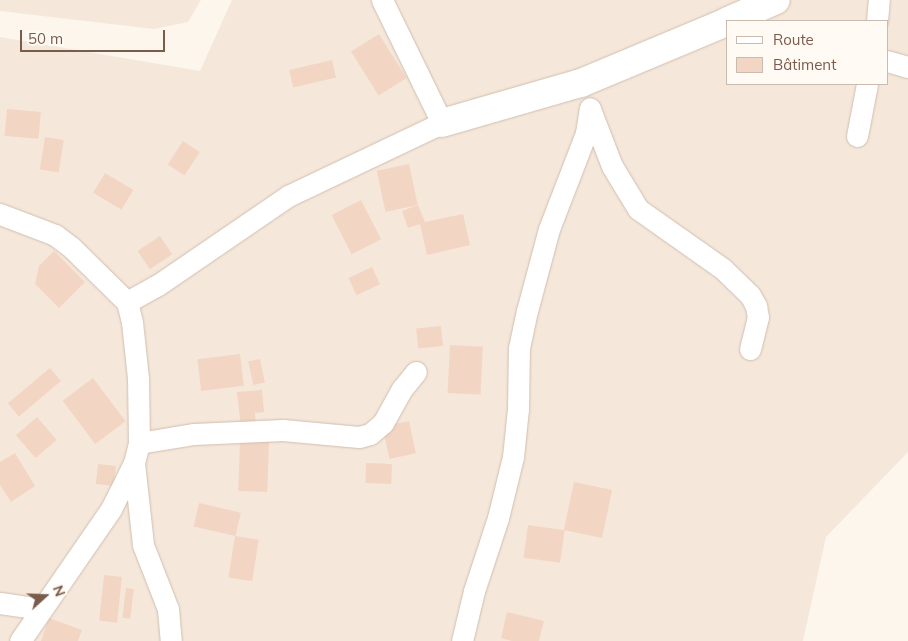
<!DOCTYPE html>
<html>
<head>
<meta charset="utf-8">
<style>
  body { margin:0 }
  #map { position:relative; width:908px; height:641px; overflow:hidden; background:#fdf6ec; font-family:Mulish,sans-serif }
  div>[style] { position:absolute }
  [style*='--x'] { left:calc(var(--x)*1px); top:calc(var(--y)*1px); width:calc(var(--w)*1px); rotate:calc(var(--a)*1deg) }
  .residential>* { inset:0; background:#f5e8da }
  .building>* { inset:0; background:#f3d5c3; transform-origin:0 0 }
  .roads { filter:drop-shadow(0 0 1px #d1beb0) drop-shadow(0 0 1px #d1beb0) }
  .street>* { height:21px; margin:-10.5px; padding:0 10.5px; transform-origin:10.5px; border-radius:10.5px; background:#fff }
  .secondary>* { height:28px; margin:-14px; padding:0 14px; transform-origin:14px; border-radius:14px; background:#fff }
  span { translate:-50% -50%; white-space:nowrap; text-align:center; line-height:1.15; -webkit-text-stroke:4.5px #fffaf3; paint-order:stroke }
  .legend { position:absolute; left:726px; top:20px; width:162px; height:65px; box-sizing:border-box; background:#fffaf3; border:1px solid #cabbb1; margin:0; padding:6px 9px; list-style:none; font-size:15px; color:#7a5c4d }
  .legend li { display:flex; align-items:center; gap:10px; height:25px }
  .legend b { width:25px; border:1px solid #cabbb1 }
  .north { position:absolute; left:20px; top:571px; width:50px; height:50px; -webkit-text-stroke:4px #fffaf3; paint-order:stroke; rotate:70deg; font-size:14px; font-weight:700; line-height:20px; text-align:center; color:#7a5c4d }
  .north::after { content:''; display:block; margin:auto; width:18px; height:22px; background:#7a5c4d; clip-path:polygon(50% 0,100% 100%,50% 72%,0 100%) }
  .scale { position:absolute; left:20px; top:30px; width:145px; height:22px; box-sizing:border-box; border:2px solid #7a5c4d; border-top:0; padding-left:6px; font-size:15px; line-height:18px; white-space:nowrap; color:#7a5c4d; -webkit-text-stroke:4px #fffaf3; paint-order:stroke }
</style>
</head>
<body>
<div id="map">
  <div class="residential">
    <i style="clip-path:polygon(0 0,201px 0,188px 22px,154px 29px,0 11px)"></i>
    <i style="clip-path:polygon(evenodd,232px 0,908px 0,908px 452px,826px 537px,803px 641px,0 641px,0 37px,200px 71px,232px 0,727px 21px,887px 21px,887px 84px,727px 84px,727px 21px)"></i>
  </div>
  <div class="building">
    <i style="left:379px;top:34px;width:52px;height:33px;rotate:58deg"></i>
    <i style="left:332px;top:60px;width:18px;height:44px;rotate:77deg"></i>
    <i style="left:7px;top:109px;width:34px;height:27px;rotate:5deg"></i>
    <i style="left:45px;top:137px;width:19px;height:33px;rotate:9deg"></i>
    <i style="left:183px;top:141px;width:20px;height:28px;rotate:33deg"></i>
    <i style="left:409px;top:164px;width:42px;height:33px;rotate:78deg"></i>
    <i style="left:105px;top:173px;width:33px;height:23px;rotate:31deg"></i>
    <i style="left:361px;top:200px;width:44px;height:33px;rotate:63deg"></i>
    <i style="clip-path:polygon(418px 205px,425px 222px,463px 214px,470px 245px,427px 255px,420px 224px,408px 228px,402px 211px)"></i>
    <i style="left:160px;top:236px;width:22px;height:27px;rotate:56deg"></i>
    <i style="clip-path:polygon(54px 251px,85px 282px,59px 308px,35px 284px,39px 266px)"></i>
    <i style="left:372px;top:267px;width:19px;height:26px;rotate:65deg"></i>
    <i style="left:441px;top:326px;width:20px;height:25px;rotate:84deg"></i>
    <i style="left:450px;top:345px;width:33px;height:48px;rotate:3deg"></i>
    <i style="left:240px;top:354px;width:32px;height:43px;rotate:83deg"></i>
    <i style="left:260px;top:359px;width:24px;height:12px;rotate:78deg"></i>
    <i style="left:50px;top:368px;width:17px;height:55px;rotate:50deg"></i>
    <i style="left:93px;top:378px;width:54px;height:38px;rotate:53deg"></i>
    <i style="clip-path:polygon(262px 390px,264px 412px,255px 413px,256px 427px,241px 428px,237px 392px)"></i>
    <i style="left:37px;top:417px;width:30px;height:28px;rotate:49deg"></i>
    <i style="left:409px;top:421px;width:33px;height:27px;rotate:78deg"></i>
    <i style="left:240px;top:441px;width:29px;height:50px;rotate:2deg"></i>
    <i style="clip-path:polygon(15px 453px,35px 486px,11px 502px,0 485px,0 462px)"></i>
    <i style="left:366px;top:463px;width:26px;height:20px;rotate:2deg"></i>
    <i style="left:98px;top:464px;width:18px;height:20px;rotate:6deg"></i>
    <i style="left:574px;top:482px;width:39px;height:49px;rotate:12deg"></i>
    <i style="left:199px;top:503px;width:43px;height:24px;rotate:13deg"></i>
    <i style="left:528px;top:525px;width:37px;height:33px;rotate:8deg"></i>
    <i style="left:235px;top:536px;width:24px;height:42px;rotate:9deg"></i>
    <i style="left:104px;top:575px;width:18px;height:46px;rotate:6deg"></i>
    <i style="left:126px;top:588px;width:8px;height:30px;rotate:7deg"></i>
    <i style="clip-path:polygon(507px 612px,544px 621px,539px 641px,512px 641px,501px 638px)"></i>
    <i style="clip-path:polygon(49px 618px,82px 630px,78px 641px,41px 641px)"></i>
  </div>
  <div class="roads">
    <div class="street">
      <i style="--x:877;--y:21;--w:21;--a:-85"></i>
      <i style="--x:887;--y:61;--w:22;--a:16"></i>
      <i style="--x:590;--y:109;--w:61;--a:68.9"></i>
      <i style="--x:612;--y:166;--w:50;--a:58.8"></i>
      <i style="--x:638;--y:209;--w:104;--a:35.2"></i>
      <i style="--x:723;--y:269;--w:37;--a:44"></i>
      <i style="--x:750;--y:295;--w:13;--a:61"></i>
      <i style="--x:756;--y:306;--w:11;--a:80"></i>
      <i style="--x:758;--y:317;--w:33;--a:104"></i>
      <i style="--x:857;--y:136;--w:53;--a:-79.1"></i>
      <i style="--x:0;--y:214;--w:59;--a:20.9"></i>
      <i style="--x:55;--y:235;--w:21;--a:37"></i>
      <i style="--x:72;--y:248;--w:77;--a:44.5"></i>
      <i style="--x:127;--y:302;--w:21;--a:76"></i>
      <i style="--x:132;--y:322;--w:56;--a:83.9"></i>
      <i style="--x:138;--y:378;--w:65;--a:89.1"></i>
      <i style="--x:139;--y:443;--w:21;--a:104"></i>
      <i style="--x:134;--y:463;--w:51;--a:116.6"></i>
      <i style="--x:111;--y:509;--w:160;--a:124.6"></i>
      <i style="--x:127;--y:302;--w:35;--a:-29"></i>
      <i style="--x:158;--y:285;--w:158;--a:-34.4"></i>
      <i style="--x:288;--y:196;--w:170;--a:-25.4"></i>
      <i style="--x:442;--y:123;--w:137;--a:-116"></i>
      <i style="--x:139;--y:443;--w:56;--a:-9.3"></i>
      <i style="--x:194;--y:434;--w:89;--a:-2.6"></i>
      <i style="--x:283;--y:430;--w:76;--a:5.3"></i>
      <i style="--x:359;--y:437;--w:11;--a:-15"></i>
      <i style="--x:370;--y:434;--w:17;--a:-40"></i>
      <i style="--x:383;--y:423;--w:39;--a:-61"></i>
      <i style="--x:402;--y:389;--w:22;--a:-51"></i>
      <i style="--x:134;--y:463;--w:82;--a:83.7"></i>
      <i style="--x:143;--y:545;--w:69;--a:68.7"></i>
      <i style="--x:168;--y:609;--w:32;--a:85"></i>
      <i style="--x:0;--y:603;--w:41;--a:8.3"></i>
      <i style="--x:462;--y:641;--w:51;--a:-76.5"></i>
      <i style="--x:474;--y:591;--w:77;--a:-71.8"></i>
      <i style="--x:498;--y:518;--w:63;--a:-76.2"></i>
      <i style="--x:513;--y:457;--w:48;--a:-84.1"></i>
      <i style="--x:518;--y:409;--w:61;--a:-89.1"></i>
      <i style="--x:519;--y:348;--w:38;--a:-78"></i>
      <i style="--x:527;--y:311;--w:85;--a:-75"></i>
      <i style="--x:549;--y:229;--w:103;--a:-68.9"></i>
      <i style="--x:586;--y:133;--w:25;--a:-81"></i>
    </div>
    <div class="secondary">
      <i style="--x:728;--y:21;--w:52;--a:-23.6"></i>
      <i style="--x:442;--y:123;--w:145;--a:-16.1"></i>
      <i style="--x:581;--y:83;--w:158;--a:-22.7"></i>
    </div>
  </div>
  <ul class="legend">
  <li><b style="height:6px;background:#fff"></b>Route</li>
  <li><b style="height:14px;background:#f3d5c3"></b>Bâtiment</li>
  </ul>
  <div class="north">N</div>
  <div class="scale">50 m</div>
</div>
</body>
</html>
